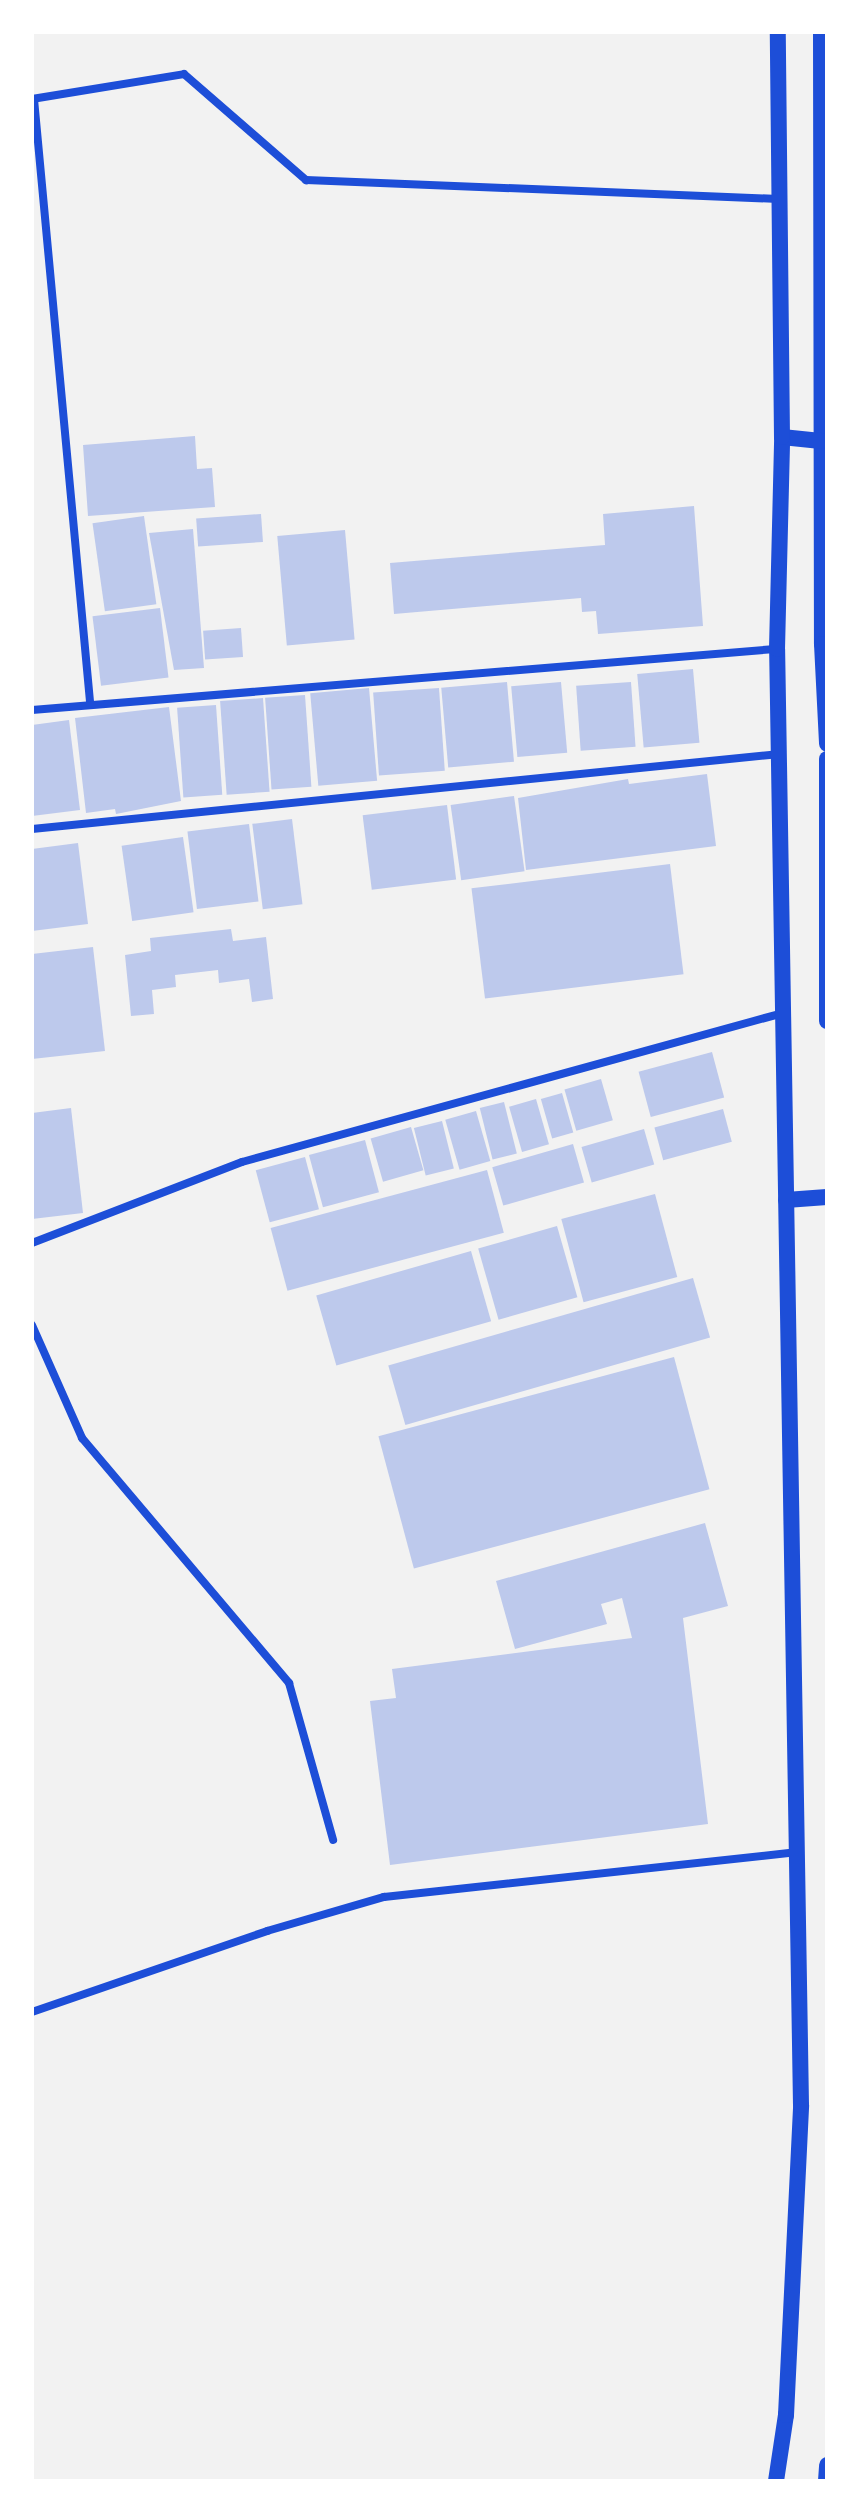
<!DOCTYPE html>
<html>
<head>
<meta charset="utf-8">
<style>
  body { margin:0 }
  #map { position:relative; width:859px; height:2513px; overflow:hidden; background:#f2f2f2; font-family:"Titillium Web",sans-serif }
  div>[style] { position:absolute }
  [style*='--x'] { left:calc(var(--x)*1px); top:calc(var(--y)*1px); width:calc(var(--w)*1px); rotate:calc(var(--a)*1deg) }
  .building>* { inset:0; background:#bdc9ec; transform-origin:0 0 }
  .minor>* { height:8px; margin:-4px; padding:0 4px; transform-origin:4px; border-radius:4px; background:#1d4ed8 }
  .secondary>* { height:16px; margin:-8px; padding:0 8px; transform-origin:8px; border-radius:8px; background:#1d4ed8 }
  span { translate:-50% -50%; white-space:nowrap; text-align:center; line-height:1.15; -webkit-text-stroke:8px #fff; paint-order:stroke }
  .frame { position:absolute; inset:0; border:34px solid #fff; pointer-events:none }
</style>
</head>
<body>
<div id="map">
  <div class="building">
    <i style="clip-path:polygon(195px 436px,197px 469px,212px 468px,215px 507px,88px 516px,83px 445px)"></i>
    <i style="clip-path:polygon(694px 506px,703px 626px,598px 634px,596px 611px,582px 612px,581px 598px,394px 614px,390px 563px,605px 545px,603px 514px)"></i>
    <i style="left:261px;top:514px;width:28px;height:65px;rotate:86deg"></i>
    <i style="left:144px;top:516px;width:89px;height:52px;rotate:82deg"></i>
    <i style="clip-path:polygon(193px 529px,204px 668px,174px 670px,149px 533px)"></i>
    <i style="left:345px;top:530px;width:110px;height:68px;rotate:85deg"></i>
    <i style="left:160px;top:608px;width:70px;height:68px;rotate:83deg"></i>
    <i style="left:241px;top:628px;width:29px;height:38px;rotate:86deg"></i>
    <i style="left:693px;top:669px;width:74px;height:56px;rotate:85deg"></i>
    <i style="left:507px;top:682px;width:80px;height:66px;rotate:85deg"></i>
    <i style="left:561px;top:682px;width:71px;height:50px;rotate:85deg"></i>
    <i style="left:631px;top:682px;width:65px;height:55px;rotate:86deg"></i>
    <i style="left:369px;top:688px;width:93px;height:59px;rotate:85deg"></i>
    <i style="left:439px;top:688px;width:83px;height:66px;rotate:86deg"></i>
    <i style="left:305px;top:695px;width:92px;height:40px;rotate:86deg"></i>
    <i style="left:263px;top:698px;width:94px;height:43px;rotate:86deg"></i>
    <i style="left:216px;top:705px;width:90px;height:39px;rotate:86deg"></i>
    <i style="clip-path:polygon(169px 707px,181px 801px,116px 814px,115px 809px,86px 813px,75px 718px)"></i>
    <i style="clip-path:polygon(69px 720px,80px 810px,32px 816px,32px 725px)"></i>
    <i style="clip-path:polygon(707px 774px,716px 846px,526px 870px,518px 798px,628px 779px,629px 784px)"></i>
    <i style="left:514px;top:796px;width:76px;height:64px;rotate:82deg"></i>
    <i style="left:447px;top:805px;width:75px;height:85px;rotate:83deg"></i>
    <i style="left:292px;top:819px;width:86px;height:40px;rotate:83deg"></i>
    <i style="left:249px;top:824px;width:78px;height:62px;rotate:83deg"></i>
    <i style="left:183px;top:837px;width:76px;height:62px;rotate:82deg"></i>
    <i style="clip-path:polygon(78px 843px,88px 924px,32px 931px,32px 849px)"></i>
    <i style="left:670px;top:864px;width:111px;height:200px;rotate:83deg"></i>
    <i style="clip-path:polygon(231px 929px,233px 941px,266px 937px,273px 999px,252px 1002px,249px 979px,219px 983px,218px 970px,175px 975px,176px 987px,152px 990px,154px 1014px,131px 1016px,125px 955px,151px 951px,150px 938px)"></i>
    <i style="clip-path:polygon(93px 947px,105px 1051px,32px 1059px,32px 954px)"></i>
    <i style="left:712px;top:1052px;width:47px;height:76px;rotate:75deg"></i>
    <i style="left:601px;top:1079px;width:43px;height:38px;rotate:74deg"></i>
    <i style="left:562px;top:1093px;width:41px;height:22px;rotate:74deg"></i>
    <i style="left:536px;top:1099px;width:47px;height:28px;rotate:74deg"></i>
    <i style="left:504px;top:1102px;width:53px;height:25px;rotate:76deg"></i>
    <i style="clip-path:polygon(71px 1108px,83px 1213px,32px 1219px,32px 1113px)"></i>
    <i style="left:723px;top:1109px;width:34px;height:71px;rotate:75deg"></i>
    <i style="left:476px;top:1111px;width:52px;height:32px;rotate:74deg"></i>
    <i style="left:442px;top:1121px;width:49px;height:29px;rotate:76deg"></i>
    <i style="left:411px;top:1127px;width:45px;height:42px;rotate:74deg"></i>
    <i style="left:644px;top:1129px;width:37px;height:65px;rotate:74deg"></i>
    <i style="left:365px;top:1140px;width:54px;height:58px;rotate:75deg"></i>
    <i style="left:573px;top:1144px;width:40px;height:84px;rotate:74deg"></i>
    <i style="left:305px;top:1157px;width:54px;height:51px;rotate:75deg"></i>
    <i style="left:487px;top:1170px;width:65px;height:224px;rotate:75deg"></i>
    <i style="left:655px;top:1194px;width:86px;height:97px;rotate:75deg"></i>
    <i style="left:557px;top:1226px;width:74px;height:82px;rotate:74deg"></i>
    <i style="left:471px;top:1251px;width:73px;height:161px;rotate:74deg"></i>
    <i style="left:693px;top:1278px;width:62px;height:317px;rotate:74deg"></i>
    <i style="left:674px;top:1357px;width:137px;height:306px;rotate:75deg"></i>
    <i style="clip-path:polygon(705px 1523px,728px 1606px,683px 1618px,708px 1824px,390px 1865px,370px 1701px,396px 1698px,392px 1669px,632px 1638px,622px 1598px,601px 1604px,607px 1624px,515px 1649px,496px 1581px)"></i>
  </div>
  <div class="minor">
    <i style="--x:32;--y:99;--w:154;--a:-9.3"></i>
    <i style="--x:184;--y:74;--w:162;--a:41"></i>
    <i style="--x:306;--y:180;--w:473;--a:2.3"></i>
    <i style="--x:34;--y:99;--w:606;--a:84.69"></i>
    <i style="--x:32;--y:710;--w:746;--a:-4.69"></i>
    <i style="--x:32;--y:829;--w:752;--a:-5.73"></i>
    <i style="--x:32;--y:1243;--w:225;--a:-21.1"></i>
    <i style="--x:242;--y:1162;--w:561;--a:-15.4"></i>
    <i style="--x:32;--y:1325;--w:124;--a:66.1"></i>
    <i style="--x:82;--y:1438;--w:321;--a:49.8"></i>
    <i style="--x:289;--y:1683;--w:163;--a:74.3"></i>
    <i style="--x:32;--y:2012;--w:249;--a:-19"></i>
    <i style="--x:267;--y:1931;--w:122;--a:-16.2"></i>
    <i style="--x:384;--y:1897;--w:416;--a:-6.2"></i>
  </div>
  <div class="secondary">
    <i style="--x:821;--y:32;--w:612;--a:89.91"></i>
    <i style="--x:822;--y:644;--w:100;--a:87.1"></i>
    <i style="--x:782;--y:437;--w:39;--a:6"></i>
    <i style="--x:827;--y:759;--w:262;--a:90"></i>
    <i style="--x:786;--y:1200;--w:41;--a:-4.2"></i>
    <i style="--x:776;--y:2481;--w:67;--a:-81.4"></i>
    <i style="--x:786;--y:2415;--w:310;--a:-87.2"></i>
    <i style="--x:801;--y:2105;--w:1456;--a:-90.94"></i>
    <i style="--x:777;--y:649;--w:212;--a:-88.6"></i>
    <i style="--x:782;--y:437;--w:405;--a:-90.6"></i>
    <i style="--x:826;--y:2481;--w:16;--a:-86"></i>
  </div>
  <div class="frame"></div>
</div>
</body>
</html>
